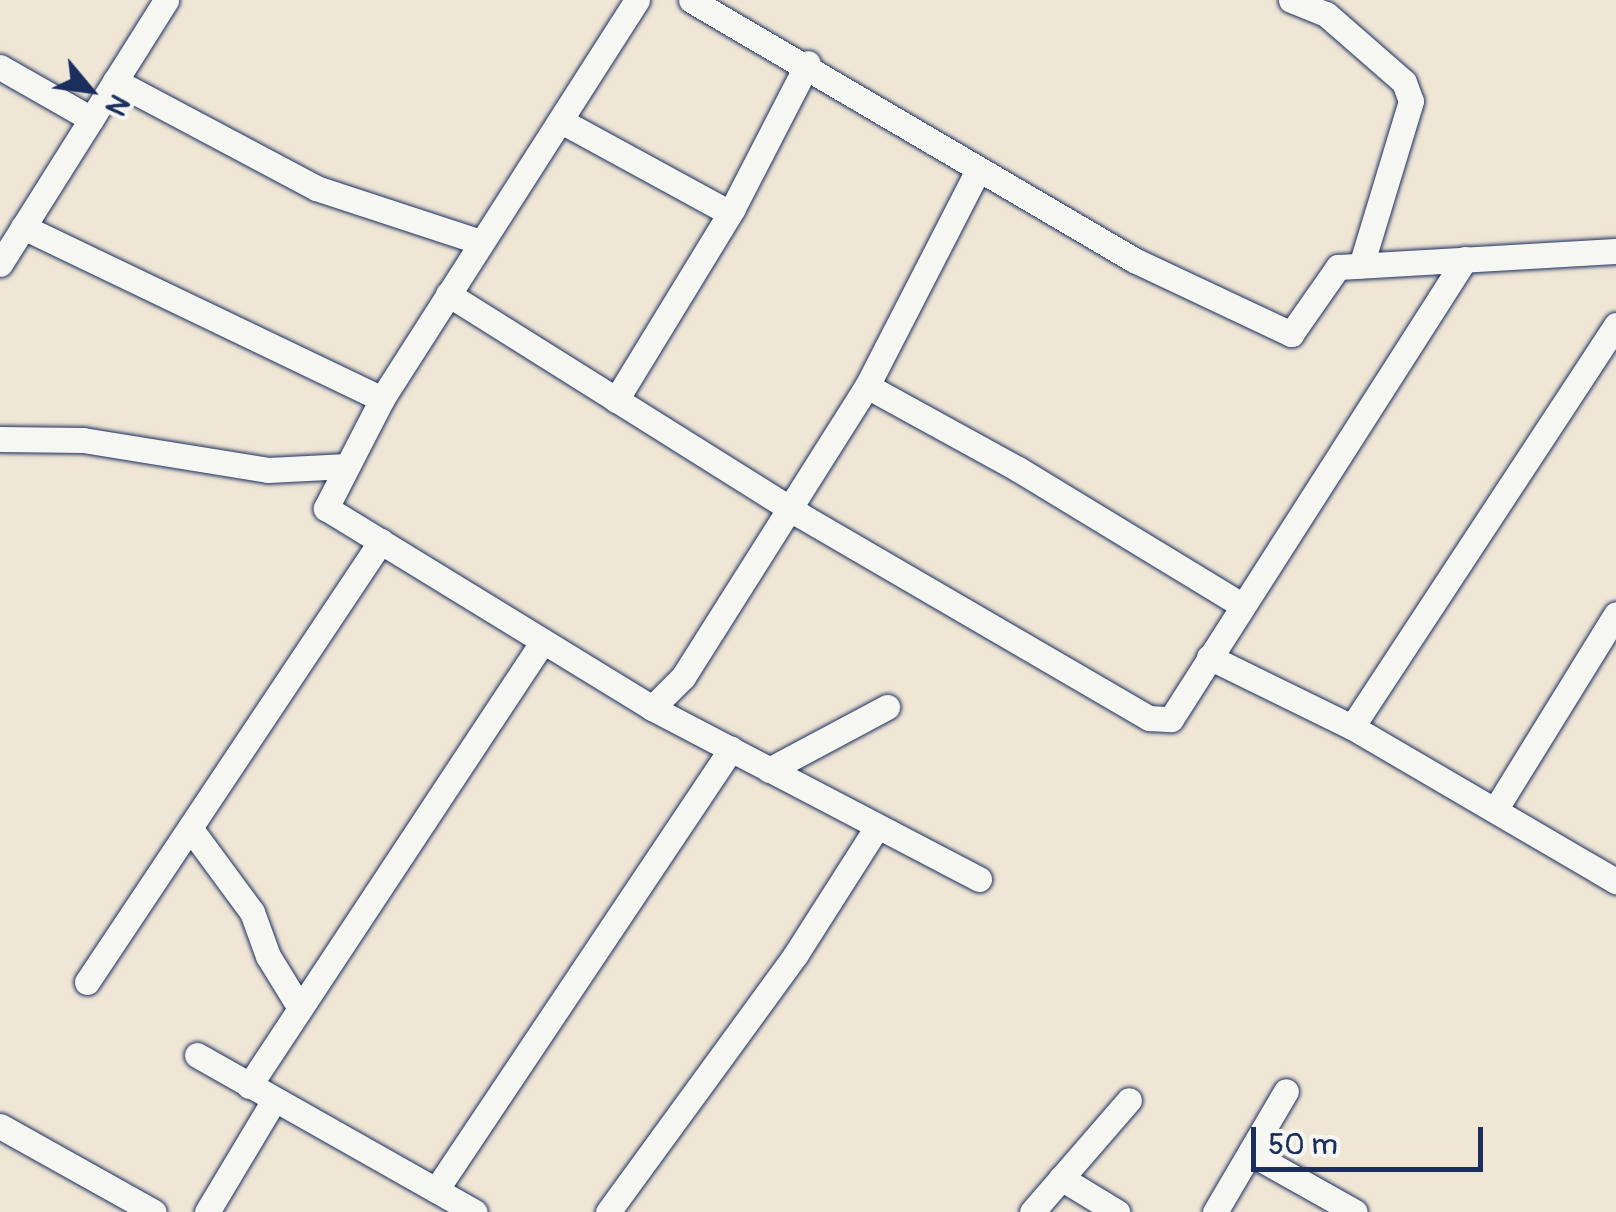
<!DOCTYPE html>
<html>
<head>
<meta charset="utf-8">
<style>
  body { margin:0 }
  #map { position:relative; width:1616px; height:1212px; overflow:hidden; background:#f0e6d6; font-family:Pangolin,sans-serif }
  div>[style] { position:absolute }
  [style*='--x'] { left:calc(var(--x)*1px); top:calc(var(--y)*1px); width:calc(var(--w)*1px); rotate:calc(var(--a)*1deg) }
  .roads { filter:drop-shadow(0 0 2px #1b2f5e) drop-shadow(0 0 2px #1b2f5e) }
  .street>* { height:25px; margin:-12.5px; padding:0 12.5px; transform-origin:12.5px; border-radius:12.5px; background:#f6f6f2 }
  span { translate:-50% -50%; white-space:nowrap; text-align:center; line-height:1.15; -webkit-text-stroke:8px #f6f6f2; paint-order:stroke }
  .north { position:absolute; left:40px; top:40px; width:100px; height:100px; -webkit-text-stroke:8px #f6f6f2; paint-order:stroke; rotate:119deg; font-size:28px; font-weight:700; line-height:40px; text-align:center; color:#1b2f5e }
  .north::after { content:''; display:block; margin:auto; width:35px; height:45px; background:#1b2f5e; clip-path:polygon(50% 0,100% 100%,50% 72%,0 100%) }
  .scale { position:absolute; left:1251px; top:1127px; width:232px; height:45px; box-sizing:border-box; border:5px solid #1b2f5e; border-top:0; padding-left:12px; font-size:30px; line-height:35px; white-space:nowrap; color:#1b2f5e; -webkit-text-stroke:8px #f6f6f2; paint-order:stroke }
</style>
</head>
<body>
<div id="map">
  <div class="roads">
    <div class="street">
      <i style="--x:637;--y:0;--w:474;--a:122.6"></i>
      <i style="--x:382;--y:399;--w:123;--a:117.2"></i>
      <i style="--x:326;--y:508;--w:382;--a:31.5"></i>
      <i style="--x:652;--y:708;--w:369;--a:27.6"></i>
      <i style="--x:691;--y:0;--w:514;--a:30.41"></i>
      <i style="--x:1134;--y:260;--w:174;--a:25.2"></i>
      <i style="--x:1291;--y:334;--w:82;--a:-55"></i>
      <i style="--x:1338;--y:267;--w:278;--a:-3.3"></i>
      <i style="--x:1291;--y:0;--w:38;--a:22"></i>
      <i style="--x:1326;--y:14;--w:103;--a:41.1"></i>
      <i style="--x:1404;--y:82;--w:20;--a:70"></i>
      <i style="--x:1411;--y:101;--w:172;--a:106.9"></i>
      <i style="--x:0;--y:67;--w:105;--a:29.7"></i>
      <i style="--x:115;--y:81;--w:228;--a:28"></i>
      <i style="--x:316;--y:188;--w:173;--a:18.2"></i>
      <i style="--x:563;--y:122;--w:190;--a:28.6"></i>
      <i style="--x:23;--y:227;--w:398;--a:25.6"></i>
      <i style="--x:0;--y:264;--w:312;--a:-57.8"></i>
      <i style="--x:448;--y:294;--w:416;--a:32.1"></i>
      <i style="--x:800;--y:515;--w:404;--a:30.2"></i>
      <i style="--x:1149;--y:718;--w:22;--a:3"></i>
      <i style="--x:1171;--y:719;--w:546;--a:-57.42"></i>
      <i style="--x:867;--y:386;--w:172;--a:28.8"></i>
      <i style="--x:1018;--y:469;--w:262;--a:31.3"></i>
      <i style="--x:616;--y:400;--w:225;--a:-58.6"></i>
      <i style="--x:733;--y:208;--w:163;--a:-62.7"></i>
      <i style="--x:0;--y:439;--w:83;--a:0.7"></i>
      <i style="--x:83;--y:440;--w:187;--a:9.2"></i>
      <i style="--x:268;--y:470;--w:79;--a:-2.9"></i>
      <i style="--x:1209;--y:657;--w:159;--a:26.1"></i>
      <i style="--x:1352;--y:727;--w:306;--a:30.3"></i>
      <i style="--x:652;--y:708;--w:44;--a:-45"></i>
      <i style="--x:683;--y:677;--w:344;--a:-57.7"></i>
      <i style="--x:867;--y:386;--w:243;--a:-62.8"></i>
      <i style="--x:1352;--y:727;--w:481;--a:-56.7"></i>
      <i style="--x:769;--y:770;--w:134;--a:-28.1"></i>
      <i style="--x:1495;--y:810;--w:230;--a:-58.3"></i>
      <i style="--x:190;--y:828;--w:104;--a:53.6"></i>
      <i style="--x:252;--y:912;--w:47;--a:70"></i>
      <i style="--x:268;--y:956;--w:61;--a:58.4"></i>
      <i style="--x:87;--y:982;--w:530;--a:-56.31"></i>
      <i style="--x:197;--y:1055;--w:319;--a:29.5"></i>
      <i style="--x:249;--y:1086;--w:533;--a:-56.55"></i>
      <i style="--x:0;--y:1126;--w:176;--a:29.2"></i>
      <i style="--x:1250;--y:1153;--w:120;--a:29.3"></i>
      <i style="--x:1061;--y:1178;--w:66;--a:31.3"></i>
      <i style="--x:436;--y:1190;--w:531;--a:-56.22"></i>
      <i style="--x:207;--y:1212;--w:131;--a:-59.1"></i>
      <i style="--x:608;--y:1212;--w:319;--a:-53.9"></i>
      <i style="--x:796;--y:954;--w:151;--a:-57.5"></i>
      <i style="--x:1032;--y:1212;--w:148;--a:-49.1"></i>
      <i style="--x:1215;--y:1212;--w:140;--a:-59.6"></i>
    </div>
  </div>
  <div class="north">N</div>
  <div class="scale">50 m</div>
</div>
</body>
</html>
